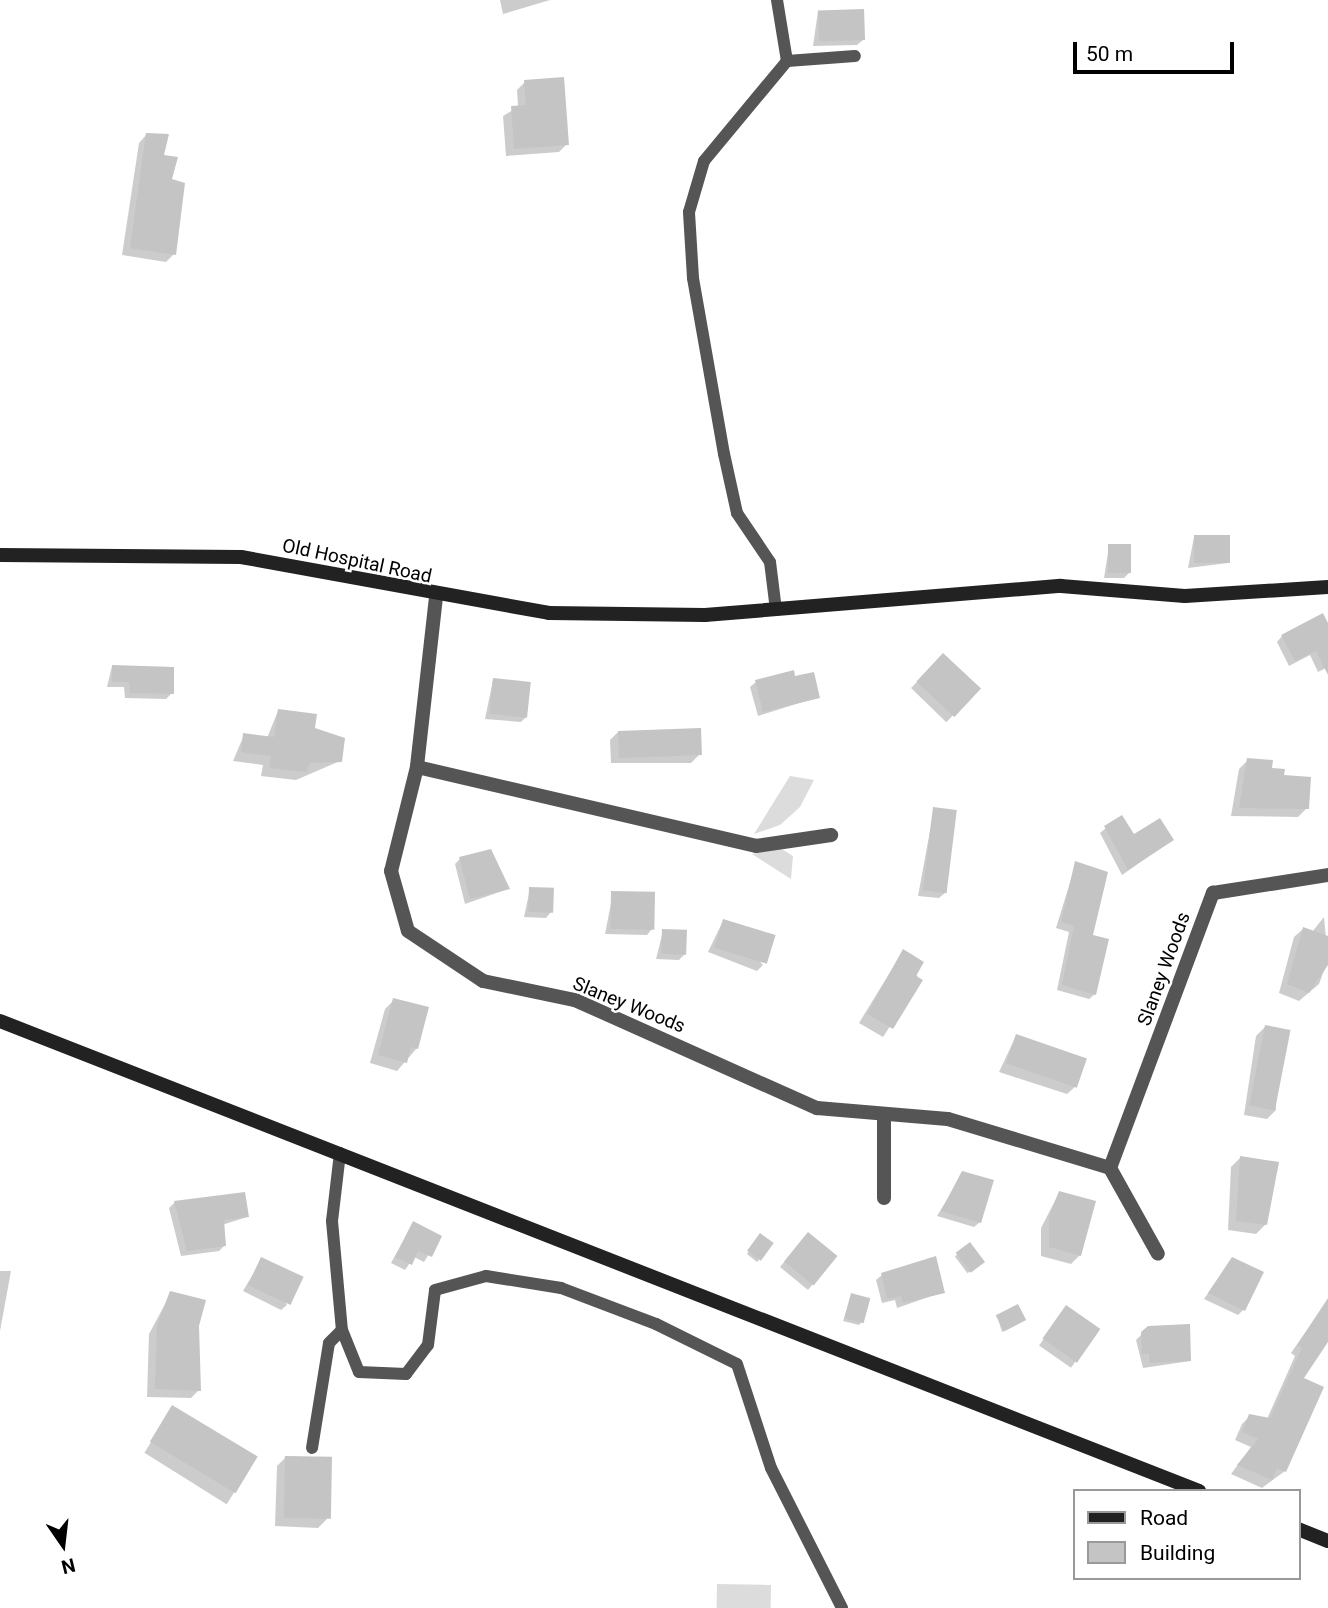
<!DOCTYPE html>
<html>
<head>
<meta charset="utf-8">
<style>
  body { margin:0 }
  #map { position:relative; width:1328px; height:1608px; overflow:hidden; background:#fff; font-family:Roboto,sans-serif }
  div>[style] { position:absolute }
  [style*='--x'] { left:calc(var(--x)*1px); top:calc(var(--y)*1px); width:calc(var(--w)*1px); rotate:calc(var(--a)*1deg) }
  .green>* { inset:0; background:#dcdcdc; transform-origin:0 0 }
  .shadow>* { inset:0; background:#0003; transform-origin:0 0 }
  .building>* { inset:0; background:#c4c4c4; transform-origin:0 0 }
  .lane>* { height:12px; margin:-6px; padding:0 6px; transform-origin:6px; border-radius:6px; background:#555 }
  .street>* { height:14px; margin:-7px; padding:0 7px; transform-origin:7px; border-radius:7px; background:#555 }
  .secondary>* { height:14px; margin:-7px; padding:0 7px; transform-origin:7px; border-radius:7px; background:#222 }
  span { translate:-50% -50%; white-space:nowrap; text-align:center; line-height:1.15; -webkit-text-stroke:5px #fff; paint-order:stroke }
  .street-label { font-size:19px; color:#000 }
  .legend { position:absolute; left:1073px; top:1489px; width:228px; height:91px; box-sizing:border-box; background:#fff; border:2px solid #999; margin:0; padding:9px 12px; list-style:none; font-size:21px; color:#000 }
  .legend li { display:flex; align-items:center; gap:14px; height:35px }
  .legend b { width:35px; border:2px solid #999 }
  .north { position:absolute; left:28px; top:1510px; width:70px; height:70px; -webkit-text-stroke:5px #fff; paint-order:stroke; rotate:166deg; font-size:19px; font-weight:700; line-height:28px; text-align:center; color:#000 }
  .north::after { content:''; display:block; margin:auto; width:24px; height:32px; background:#000; clip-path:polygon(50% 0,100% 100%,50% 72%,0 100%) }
  .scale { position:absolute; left:1073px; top:42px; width:161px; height:32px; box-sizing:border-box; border:4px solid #000; border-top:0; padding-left:9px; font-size:21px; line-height:24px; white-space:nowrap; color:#000; -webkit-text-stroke:5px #fff; paint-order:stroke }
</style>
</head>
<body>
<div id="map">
  <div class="green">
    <i style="clip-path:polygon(790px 776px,814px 780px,800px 807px,780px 825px,754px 834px)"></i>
    <i style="clip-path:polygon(780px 848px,793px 856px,791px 879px,752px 854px)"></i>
    <i style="left:717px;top:1584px;width:54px;height:24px;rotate:1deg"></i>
  </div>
  <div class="shadow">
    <i style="clip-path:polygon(500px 0,550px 0,503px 14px)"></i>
    <i style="clip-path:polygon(818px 11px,863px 40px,857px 45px,813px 46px)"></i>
    <i style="clip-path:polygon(525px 82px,567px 144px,559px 152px,506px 156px,503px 116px,518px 107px,517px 90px)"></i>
    <i style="clip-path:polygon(147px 134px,170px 180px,174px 254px,166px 262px,122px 255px,139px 143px)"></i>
    <i style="clip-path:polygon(1194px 537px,1228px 563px,1188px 568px)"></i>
    <i style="clip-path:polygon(1109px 546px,1130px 572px,1124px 578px,1104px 578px)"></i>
    <i style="clip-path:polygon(1328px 627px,1328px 667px,1318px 672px,1310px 655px,1289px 666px,1277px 642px,1282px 636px)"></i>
    <i style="left:943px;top:655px;width:49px;height:46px;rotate:44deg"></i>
    <i style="clip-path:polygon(112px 666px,172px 693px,166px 699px,125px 698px,124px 687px,107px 687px)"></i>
    <i style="clip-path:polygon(493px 680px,527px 716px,521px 722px,485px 719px)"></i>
    <i style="clip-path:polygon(756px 682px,818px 697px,758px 716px,750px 687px)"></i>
    <i style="clip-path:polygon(278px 711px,313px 729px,340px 761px,296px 780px,261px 776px,263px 765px,233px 761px,244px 735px,267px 738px)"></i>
    <i style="clip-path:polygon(619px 731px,700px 754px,691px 763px,611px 763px,610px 740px)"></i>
    <i style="clip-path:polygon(1248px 760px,1283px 777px,1307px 808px,1298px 817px,1231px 816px,1239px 769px)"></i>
    <i style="clip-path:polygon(934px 809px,945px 893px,939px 898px,918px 896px)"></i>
    <i style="clip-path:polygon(1106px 828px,1134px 837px,1172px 840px,1122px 875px,1100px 833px)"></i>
    <i style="clip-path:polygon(460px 859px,508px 889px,465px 904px,455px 864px)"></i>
    <i style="clip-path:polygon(1076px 863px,1090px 936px,1095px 994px,1089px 999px,1057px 990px,1069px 932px,1056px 928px)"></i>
    <i style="clip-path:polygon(530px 889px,551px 912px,546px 918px,524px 917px)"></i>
    <i style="clip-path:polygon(612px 898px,652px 929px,647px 935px,605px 934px)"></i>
    <i style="clip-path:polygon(1324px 917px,1328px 960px,1319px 984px,1299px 1001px,1279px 993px,1294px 937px,1303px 929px,1312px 932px)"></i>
    <i style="clip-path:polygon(723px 921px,763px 965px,757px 971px,708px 952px)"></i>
    <i style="clip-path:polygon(663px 931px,685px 954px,679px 960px,656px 959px)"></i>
    <i style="clip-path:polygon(903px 951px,920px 981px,883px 1037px,859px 1023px)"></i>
    <i style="clip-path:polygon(394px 1000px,417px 1048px,397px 1071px,370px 1063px,385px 1009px)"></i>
    <i style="clip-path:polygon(1265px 1027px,1276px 1110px,1267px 1119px,1244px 1115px,1256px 1036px)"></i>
    <i style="clip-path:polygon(1016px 1036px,1076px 1086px,1067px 1094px,999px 1072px)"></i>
    <i style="clip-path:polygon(1240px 1158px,1265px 1225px,1256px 1234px,1228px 1230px,1231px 1167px)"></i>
    <i style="clip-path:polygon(963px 1173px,980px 1222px,974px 1227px,937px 1216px)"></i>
    <i style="clip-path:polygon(1059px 1193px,1080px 1255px,1071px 1264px,1041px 1256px,1041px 1228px)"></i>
    <i style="clip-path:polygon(175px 1202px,247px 1217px,222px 1225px,225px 1245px,219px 1251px,181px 1256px,169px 1208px)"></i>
    <i style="clip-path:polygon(413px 1223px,440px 1236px,424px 1262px,414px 1257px,405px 1270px,391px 1263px)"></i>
    <i style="clip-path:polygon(758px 1238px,759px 1260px,757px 1262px,747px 1254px)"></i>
    <i style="clip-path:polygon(802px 1240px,813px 1284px,808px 1290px,780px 1267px)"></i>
    <i style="left:970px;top:1245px;width:21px;height:19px;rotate:53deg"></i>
    <i style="clip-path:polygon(262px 1259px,287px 1305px,281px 1310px,243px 1291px)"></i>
    <i style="clip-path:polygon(1232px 1259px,1243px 1310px,1238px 1315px,1204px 1299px)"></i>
    <i style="clip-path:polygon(0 1271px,11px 1271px,0 1331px)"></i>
    <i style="clip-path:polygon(882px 1275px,943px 1292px,897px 1308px,895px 1300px,882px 1303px,876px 1280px)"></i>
    <i style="clip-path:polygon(171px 1293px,199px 1390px,191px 1398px,147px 1397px,149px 1334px)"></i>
    <i style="clip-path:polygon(852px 1295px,861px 1323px,859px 1325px,843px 1321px)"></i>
    <i style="clip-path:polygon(1328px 1300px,1328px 1339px,1302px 1379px,1285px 1471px,1262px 1488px,1231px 1474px,1251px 1447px,1235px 1440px,1242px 1424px,1250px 1416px,1267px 1419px,1295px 1356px,1291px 1353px)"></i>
    <i style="left:1066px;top:1307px;width:39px;height:47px;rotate:35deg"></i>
    <i style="clip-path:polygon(997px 1316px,1022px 1322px,1002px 1332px)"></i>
    <i style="clip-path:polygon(1148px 1328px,1190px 1361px,1143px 1368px,1136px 1340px)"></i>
    <i style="left:173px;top:1407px;width:97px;height:54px;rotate:32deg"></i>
    <i style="clip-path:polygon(286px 1457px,327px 1519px,318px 1528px,275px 1526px,277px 1466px)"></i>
  </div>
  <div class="building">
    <i style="left:864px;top:9px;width:31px;height:46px;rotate:88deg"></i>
    <i style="clip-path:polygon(564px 77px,569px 145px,514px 149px,511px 106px,526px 105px,524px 80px)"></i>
    <i style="clip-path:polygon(146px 133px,169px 134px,164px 155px,178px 157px,172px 179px,185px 183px,176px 255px,130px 248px)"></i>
    <i style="left:1194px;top:535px;width:36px;height:28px"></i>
    <i style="left:1108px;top:544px;width:23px;height:29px"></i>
    <i style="clip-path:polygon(1323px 613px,1328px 623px,1328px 675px,1316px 651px,1295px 661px,1281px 635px)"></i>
    <i style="left:943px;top:653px;width:52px;height:39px;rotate:43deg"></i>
    <i style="clip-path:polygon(112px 665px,174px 667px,174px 694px,130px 693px,129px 682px,112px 682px)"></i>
    <i style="clip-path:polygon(794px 670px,795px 676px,814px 672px,820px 698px,763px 712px,755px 680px)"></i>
    <i style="left:493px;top:678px;width:38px;height:36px;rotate:6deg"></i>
    <i style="clip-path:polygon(278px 709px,317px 714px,315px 728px,345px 738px,342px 762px,310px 763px,306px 772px,269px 768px,271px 756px,241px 752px,243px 733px,274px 737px)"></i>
    <i style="left:701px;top:728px;width:27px;height:83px;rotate:88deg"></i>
    <i style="clip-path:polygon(1247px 758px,1273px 760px,1272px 768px,1285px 769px,1284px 775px,1311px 777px,1309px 809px,1239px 808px)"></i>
    <i style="left:933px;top:807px;width:24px;height:84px;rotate:7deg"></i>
    <i style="clip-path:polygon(1122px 815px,1134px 834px,1160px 818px,1174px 840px,1128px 870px,1104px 826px)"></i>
    <i style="clip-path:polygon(491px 849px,510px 889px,470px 899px,459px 857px)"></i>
    <i style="clip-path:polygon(1075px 861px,1108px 872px,1093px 935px,1109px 939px,1096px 995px,1062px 985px,1074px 926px,1061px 922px)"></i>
    <i style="left:529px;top:887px;width:25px;height:25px;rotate:2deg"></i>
    <i style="left:611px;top:891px;width:44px;height:38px;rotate:1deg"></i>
    <i style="left:723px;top:919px;width:55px;height:30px;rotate:17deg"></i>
    <i style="clip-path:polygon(1303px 927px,1328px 936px,1328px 965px,1309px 993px,1287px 984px)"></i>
    <i style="left:662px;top:929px;width:25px;height:25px;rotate:2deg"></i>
    <i style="clip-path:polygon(903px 949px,924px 962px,916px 976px,923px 980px,893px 1029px,867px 1014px)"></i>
    <i style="clip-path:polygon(393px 998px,429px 1007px,418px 1049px,411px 1047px,407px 1063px,378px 1055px)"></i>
    <i style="left:1265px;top:1025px;width:26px;height:82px;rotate:11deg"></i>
    <i style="left:1016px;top:1034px;width:75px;height:31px;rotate:19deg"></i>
    <i style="clip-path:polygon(1240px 1156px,1279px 1162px,1267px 1225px,1236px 1221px)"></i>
    <i style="clip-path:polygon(962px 1171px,994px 1180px,981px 1223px,941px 1211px)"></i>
    <i style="clip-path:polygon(1059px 1191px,1096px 1201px,1081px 1256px,1049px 1247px,1049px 1217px)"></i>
    <i style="clip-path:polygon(245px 1192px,249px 1217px,224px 1220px,226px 1246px,187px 1251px,174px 1201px)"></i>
    <i style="clip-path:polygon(413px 1221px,442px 1236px,432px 1257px,418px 1251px,412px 1265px,395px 1257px)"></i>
    <i style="left:808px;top:1232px;width:38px;height:38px;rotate:39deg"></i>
    <i style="left:760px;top:1233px;width:17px;height:22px;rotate:36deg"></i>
    <i style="left:970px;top:1242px;width:25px;height:18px;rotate:53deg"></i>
    <i style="clip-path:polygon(936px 1256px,945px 1293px,903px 1303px,901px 1296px,887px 1299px,881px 1273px)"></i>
    <i style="left:261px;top:1257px;width:47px;height:31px;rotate:25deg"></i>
    <i style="clip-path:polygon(1232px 1257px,1264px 1272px,1245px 1311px,1208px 1293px)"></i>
    <i style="clip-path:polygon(170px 1291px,206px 1300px,199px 1326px,201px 1391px,155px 1389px,157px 1325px)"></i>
    <i style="left:851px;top:1293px;width:20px;height:26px;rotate:15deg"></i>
    <i style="clip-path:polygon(1328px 1298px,1328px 1342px,1304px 1378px,1324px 1387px,1286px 1472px,1277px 1468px,1272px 1480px,1237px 1465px,1258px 1439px,1242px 1432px,1249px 1414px,1270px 1418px,1302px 1348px,1297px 1345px)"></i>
    <i style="left:1018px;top:1304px;width:18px;height:25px;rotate:63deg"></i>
    <i style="left:1066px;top:1305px;width:42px;height:41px;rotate:35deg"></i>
    <i style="clip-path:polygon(1190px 1324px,1191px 1361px,1149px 1363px,1149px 1354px,1142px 1354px,1141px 1332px,1148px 1326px)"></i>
    <i style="left:172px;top:1405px;width:100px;height:43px;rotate:31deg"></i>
    <i style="left:285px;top:1456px;width:47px;height:62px;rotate:1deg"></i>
  </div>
  <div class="lane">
    <i style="--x:777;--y:0;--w:62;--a:80.7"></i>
    <i style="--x:776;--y:610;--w:48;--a:-97.1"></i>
    <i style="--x:770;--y:562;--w:59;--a:-124"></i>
    <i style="--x:737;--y:513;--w:60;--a:-102.4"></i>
    <i style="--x:724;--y:454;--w:179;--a:-100"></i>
    <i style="--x:693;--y:278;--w:66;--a:-93.5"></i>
    <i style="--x:689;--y:212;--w:53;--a:-73.6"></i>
    <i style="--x:704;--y:161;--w:130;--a:-50.3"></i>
    <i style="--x:787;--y:61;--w:68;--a:-4.2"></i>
    <i style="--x:340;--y:1153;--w:68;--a:96.7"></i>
    <i style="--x:332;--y:1221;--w:109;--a:84.8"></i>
    <i style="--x:342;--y:1330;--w:45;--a:68"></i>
    <i style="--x:359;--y:1372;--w:47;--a:2.4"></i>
    <i style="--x:406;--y:1374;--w:36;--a:-53"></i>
    <i style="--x:428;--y:1345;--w:55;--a:-82.7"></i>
    <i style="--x:435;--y:1290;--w:53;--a:-15.4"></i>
    <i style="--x:486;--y:1276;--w:76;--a:9.1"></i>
    <i style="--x:561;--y:1288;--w:102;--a:20.8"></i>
    <i style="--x:656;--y:1324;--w:90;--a:26.3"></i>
    <i style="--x:737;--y:1364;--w:109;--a:71.9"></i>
    <i style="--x:771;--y:1468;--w:157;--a:63.1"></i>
    <i style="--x:312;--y:1448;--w:106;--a:-80.8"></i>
    <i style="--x:329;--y:1343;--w:18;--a:-45"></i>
  </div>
  <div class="street">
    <i style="--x:436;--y:597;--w:171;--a:96.4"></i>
    <i style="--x:417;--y:767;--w:107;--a:104"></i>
    <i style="--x:391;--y:871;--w:62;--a:74.2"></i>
    <i style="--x:408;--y:931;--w:90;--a:33.7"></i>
    <i style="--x:483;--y:981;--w:94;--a:11.7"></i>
    <i style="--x:575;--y:1000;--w:265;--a:24.1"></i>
    <i style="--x:817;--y:1108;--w:131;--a:4.8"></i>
    <i style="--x:948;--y:1119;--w:169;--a:16.8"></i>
    <i style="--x:1110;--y:1168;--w:294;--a:-69.5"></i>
    <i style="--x:1213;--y:893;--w:116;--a:-8.9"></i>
    <i style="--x:417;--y:767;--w:348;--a:13.1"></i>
    <i style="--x:756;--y:846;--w:76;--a:-8.3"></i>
    <i style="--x:884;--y:1118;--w:80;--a:90"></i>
    <i style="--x:1110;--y:1168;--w:98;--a:60.8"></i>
  </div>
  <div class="secondary">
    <i style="--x:0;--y:555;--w:241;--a:0.5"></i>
    <i style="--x:241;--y:557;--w:313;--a:10.3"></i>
    <i style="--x:549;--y:613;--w:156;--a:0.7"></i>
    <i style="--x:705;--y:615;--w:357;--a:-4.7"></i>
    <i style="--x:1061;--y:586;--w:124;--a:4.6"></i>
    <i style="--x:1185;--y:596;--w:143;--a:-3.6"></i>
    <i style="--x:0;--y:1021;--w:1288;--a:21.4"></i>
    <i style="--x:1298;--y:1529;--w:32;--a:22"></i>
  </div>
  <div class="street-label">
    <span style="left:357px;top:561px;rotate:12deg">Old Hospital Road</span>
    <span style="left:1164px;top:969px;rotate:-70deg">Slaney Woods</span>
    <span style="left:629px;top:1005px;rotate:22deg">Slaney Woods</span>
  </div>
  <ul class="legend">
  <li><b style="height:9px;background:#222"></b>Road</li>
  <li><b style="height:19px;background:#c4c4c4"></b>Building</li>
  </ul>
  <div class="north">N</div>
  <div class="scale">50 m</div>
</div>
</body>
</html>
